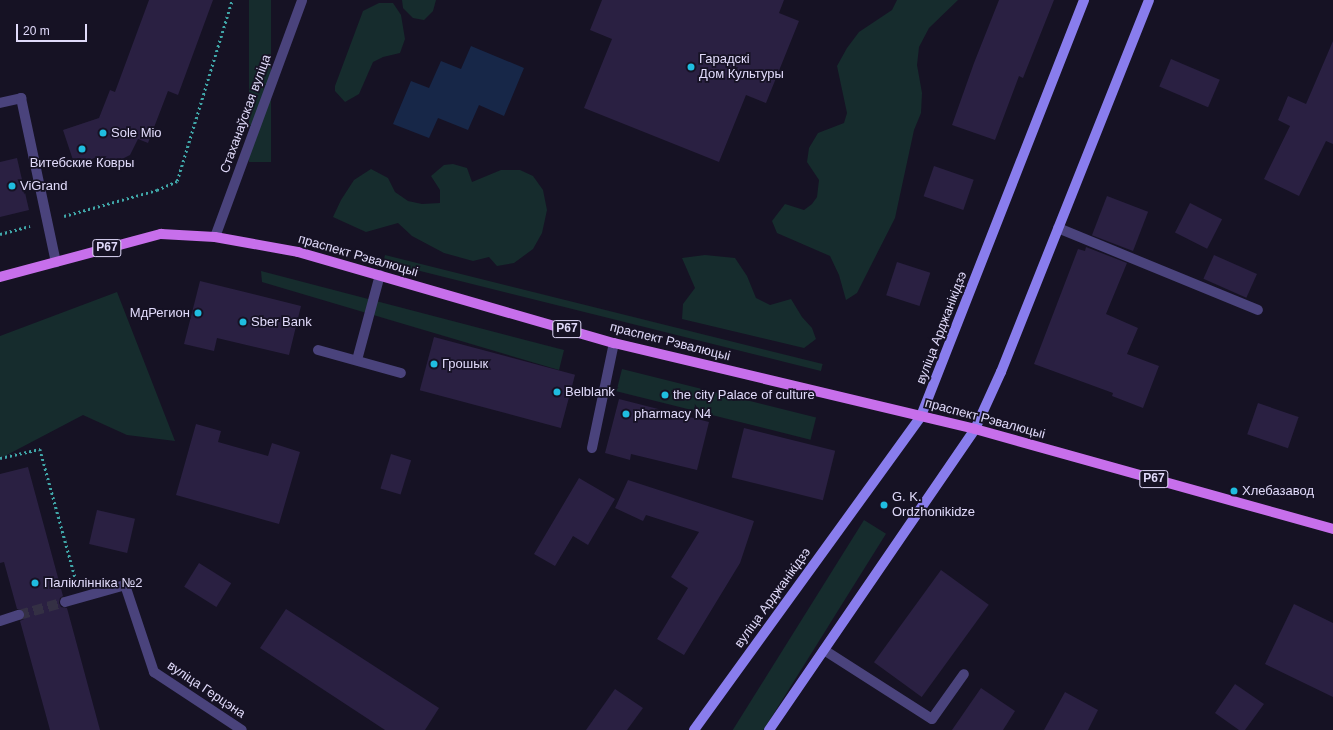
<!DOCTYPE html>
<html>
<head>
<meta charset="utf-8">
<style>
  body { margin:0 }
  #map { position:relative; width:1333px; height:730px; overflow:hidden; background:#161224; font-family:Helvetica,sans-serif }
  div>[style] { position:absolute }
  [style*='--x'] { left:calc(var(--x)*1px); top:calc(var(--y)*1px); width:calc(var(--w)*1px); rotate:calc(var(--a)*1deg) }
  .green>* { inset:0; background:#162c2d; transform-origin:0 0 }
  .water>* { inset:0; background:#172748 }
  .building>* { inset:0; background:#2a2042; transform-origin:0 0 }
  .minor-tunnel>* { height:10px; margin-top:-5px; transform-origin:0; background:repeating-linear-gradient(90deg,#343044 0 10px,transparent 0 15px) }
  .path>* { height:2.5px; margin-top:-1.25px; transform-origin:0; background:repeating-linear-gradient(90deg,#40a6a8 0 2px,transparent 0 5px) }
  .service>* { height:10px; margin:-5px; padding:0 5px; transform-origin:5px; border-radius:5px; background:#4a437c }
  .minor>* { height:10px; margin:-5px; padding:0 5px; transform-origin:5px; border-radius:5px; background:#4a437c }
  .secondary>* { height:10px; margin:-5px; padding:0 5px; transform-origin:5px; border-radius:5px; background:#897ded }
  .primary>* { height:10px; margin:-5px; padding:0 5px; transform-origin:5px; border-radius:5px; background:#c76feb }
  .dots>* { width:11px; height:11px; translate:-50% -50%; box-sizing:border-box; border:2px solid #161224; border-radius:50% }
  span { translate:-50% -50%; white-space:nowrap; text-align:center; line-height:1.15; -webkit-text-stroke:3.5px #161224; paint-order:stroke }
  .shield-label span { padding:1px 3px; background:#161224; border:1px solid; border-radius:3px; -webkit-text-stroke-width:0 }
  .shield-label { font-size:12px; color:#e0dafa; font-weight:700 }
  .poi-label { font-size:13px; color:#e0dafa }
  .left { translate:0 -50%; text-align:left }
  .right { translate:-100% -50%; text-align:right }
  .street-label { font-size:13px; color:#e0dafa }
  .scale { position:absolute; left:16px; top:24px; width:71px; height:18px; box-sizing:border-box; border:2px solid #e0dafa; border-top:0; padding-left:5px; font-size:12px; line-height:14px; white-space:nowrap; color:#e0dafa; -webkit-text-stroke:3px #161224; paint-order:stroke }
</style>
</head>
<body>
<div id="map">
  <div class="green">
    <i style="left:249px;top:0;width:22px;height:162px"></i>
    <i style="clip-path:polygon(402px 0,436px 0,433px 11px,424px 20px,413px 18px,403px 8px)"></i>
    <i style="clip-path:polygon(897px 0,958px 0,929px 28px,919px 47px,917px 65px,922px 93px,921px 113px,914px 130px,895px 218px,857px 293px,846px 300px,839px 275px,830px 256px,777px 233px,772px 221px,785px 204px,804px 210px,812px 204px,817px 197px,819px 180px,807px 162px,809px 148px,818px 133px,844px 123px,847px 113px,837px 66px,847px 48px,859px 32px,892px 10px)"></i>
    <i style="clip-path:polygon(379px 3px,393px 3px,401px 15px,405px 39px,400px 53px,383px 57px,373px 62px,359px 94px,345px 102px,335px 91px,335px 86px,363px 11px)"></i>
    <i style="clip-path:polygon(453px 164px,467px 168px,472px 182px,501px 170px,520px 170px,533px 176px,543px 190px,547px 210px,542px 233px,533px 249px,514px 263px,497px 266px,489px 257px,473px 261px,444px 253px,412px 236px,398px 223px,366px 232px,333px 217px,341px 200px,354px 180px,371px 169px,388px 178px,395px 192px,408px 201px,422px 204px,440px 203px,440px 190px,431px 176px,444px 165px)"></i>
    <i style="left:385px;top:255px;width:451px;height:7px;rotate:14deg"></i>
    <i style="clip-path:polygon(705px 255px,735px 258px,747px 276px,756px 298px,770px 305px,791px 299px,802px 317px,812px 328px,816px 339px,804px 348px,682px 319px,683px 304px,695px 288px,682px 258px)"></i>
    <i style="clip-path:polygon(261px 271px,564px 350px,559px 370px,262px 282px)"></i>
    <i style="clip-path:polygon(117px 292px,175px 441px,127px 435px,83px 415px,3px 457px,0 456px,0 336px)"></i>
    <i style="left:622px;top:369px;width:200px;height:23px;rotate:14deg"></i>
    <i style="left:864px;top:520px;width:26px;height:259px;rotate:32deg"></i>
  </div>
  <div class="water">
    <i style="clip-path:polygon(471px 46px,524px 68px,504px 116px,479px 105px,468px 130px,438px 118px,429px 138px,393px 124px,411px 81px,429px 88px,441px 61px,461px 69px)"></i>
  </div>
  <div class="building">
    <i style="clip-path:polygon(149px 0,213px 0,178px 95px,168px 91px,148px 143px,138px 139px,130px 155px,114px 163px,99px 156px,75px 166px,63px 130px,99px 118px,110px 90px,115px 92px)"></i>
    <i style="clip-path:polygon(602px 0,784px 0,779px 13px,799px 21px,766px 103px,746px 95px,719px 162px,584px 108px,612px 39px,590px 30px)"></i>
    <i style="clip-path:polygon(999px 0,1054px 0,1023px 78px,1019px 76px,995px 140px,952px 125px,974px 63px)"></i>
    <i style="clip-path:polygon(1333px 41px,1333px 144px,1326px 141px,1299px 196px,1264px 179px,1290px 126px,1278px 120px,1288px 96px,1306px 104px)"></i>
    <i style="left:1171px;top:59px;width:53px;height:30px;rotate:23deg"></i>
    <i style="clip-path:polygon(17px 158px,29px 210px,0 217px,0 162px)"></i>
    <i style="left:934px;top:166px;width:42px;height:32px;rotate:19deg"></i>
    <i style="left:1107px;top:196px;width:44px;height:42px;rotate:21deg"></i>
    <i style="left:1190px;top:203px;width:36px;height:33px;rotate:27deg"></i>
    <i style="clip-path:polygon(1086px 247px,1127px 263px,1106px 314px,1138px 328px,1127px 354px,1159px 366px,1143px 408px,1112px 396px,1113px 393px,1034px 364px,1078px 249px,1085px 251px)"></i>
    <i style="left:1214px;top:255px;width:47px;height:26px;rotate:24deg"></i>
    <i style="left:897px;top:262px;width:35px;height:35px;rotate:18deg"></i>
    <i style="clip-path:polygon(200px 281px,301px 306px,289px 355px,217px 338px,214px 351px,184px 344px)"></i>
    <i style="left:434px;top:337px;width:146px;height:55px;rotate:15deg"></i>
    <i style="clip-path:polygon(619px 399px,709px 422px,697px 470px,631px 454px,630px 460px,605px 453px)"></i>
    <i style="left:1258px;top:403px;width:43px;height:33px;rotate:19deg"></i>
    <i style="clip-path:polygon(196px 424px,221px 431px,218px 442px,268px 456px,272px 443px,300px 452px,279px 524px,176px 495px)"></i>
    <i style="left:744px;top:428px;width:94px;height:51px;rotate:14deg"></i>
    <i style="left:391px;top:454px;width:21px;height:36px;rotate:17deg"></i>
    <i style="clip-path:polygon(28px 467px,63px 596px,60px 598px,59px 603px,61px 607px,67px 608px,100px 730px,50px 730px,20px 621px,24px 619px,25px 613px,23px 610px,17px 609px,4px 562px,0 563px,0 474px)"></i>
    <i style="clip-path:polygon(579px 478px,615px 499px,588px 545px,573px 536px,555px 566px,534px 554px)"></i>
    <i style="clip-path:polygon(628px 480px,754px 521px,740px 563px,684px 655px,657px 639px,688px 588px,671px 577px,699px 532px,646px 515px,643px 521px,615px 508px)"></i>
    <i style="left:97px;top:510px;width:39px;height:35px;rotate:13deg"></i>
    <i style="left:199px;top:563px;width:38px;height:28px;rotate:32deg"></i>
    <i style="left:941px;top:570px;width:59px;height:114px;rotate:36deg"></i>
    <i style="clip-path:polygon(1294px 604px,1333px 623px,1333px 697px,1265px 664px)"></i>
    <i style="clip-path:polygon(286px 609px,439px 708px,425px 730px,385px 730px,260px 648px)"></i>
    <i style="clip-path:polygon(1235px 684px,1264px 704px,1245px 730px,1239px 730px,1215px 713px)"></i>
    <i style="clip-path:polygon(981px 688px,1015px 711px,1003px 730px,952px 730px)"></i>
    <i style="clip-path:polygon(615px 689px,643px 708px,627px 730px,586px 730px)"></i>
    <i style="clip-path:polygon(1065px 692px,1098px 710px,1088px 730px,1044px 730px)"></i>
  </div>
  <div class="minor-tunnel">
    <i style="--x:19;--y:615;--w:48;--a:-15.8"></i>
  </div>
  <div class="path">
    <i style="--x:64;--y:216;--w:97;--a:-15.6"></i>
    <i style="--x:157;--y:190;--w:22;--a:-24"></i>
    <i style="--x:177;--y:181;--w:189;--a:-73.1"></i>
    <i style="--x:0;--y:234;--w:31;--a:-15"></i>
    <i style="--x:0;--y:458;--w:41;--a:-12.7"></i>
    <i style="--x:40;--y:449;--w:137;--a:74.7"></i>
  </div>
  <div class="service">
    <i style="--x:0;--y:103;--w:22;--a:-13"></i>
    <i style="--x:21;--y:98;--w:168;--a:78"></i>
    <i style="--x:1058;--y:228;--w:216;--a:22.3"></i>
    <i style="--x:318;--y:350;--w:86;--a:15.5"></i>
    <i style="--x:357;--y:360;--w:88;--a:-74.9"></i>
    <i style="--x:592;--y:448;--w:107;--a:-78.2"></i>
    <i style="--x:824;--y:650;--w:128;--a:32.6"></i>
    <i style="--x:932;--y:719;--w:55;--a:-54.6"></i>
  </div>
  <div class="minor">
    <i style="--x:215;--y:237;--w:252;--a:-69.8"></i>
    <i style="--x:65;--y:602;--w:62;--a:-15.8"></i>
    <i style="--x:125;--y:585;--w:92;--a:71.6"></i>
    <i style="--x:154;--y:672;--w:105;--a:33.4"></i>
    <i style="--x:0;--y:621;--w:20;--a:-18"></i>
  </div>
  <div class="secondary">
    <i style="--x:694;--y:730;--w:387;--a:-54.1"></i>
    <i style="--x:921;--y:416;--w:447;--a:-68.6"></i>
    <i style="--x:769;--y:730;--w:365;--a:-55.6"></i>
    <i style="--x:975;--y:429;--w:63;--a:-65.5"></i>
    <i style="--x:1001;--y:372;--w:400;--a:-68.3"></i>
  </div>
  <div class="primary">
    <i style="--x:0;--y:277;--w:167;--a:-15"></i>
    <i style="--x:161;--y:234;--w:54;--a:3.2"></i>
    <i style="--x:215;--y:237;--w:84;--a:10.2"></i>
    <i style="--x:298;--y:252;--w:329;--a:16.1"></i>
    <i style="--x:614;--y:343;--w:371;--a:13.4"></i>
    <i style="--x:975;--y:429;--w:372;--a:15.6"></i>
  </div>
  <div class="dots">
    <i style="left:691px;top:67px;background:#1fbde0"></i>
    <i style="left:103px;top:133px;background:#1fbde0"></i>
    <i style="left:82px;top:149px;background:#1fbde0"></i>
    <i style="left:12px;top:186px;background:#1fbde0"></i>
    <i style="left:198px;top:313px;background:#1fbde0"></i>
    <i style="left:243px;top:322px;background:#1fbde0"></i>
    <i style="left:434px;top:364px;background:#1fbde0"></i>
    <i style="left:557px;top:392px;background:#1fbde0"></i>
    <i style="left:665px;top:395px;background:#1fbde0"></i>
    <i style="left:626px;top:414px;background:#1fbde0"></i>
    <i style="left:1234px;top:491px;background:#1fbde0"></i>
    <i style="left:884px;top:505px;background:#1fbde0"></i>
    <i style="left:35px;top:583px;background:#1fbde0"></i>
  </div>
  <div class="shield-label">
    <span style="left:107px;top:248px">Р67</span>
    <span style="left:567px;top:329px">Р67</span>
    <span style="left:1154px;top:479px">Р67</span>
  </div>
  <div class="poi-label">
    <span class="left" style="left:699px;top:67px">Гарадскі<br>Дом Культуры</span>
    <span class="left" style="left:111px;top:133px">Sole Mio</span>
    <span style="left:82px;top:163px">Витебские Ковры</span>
    <span class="left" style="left:20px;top:186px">ViGrand</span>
    <span class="right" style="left:190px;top:313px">МдРегион</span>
    <span class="left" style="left:251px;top:322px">Sber Bank</span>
    <span class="left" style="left:442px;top:364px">Грошык</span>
    <span class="left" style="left:565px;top:392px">Belblank</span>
    <span class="left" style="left:673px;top:395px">the city Palace of culture</span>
    <span class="left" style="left:634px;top:414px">pharmacy N4</span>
    <span class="left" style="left:1242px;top:491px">Хлебазавод</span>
    <span class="left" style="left:892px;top:505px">G. K.<br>Ordzhonikidze</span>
    <span class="left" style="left:44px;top:583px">Паліклінніка №2</span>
  </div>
  <div class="street-label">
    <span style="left:246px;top:114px;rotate:-70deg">Стаханаўская вуліца</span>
    <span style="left:358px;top:256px;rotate:16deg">праспект Рэвалюцыі</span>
    <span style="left:942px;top:328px;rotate:-69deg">вуліца Арджанікідзэ</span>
    <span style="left:670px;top:342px;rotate:14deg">праспект Рэвалюцыі</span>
    <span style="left:985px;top:419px;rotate:15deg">праспект Рэвалюцыі</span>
    <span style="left:773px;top:598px;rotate:-54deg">вуліца Арджанікідзэ</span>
    <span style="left:206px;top:690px;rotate:34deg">вуліца Герцэна</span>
  </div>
  <div class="scale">20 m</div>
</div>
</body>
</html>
